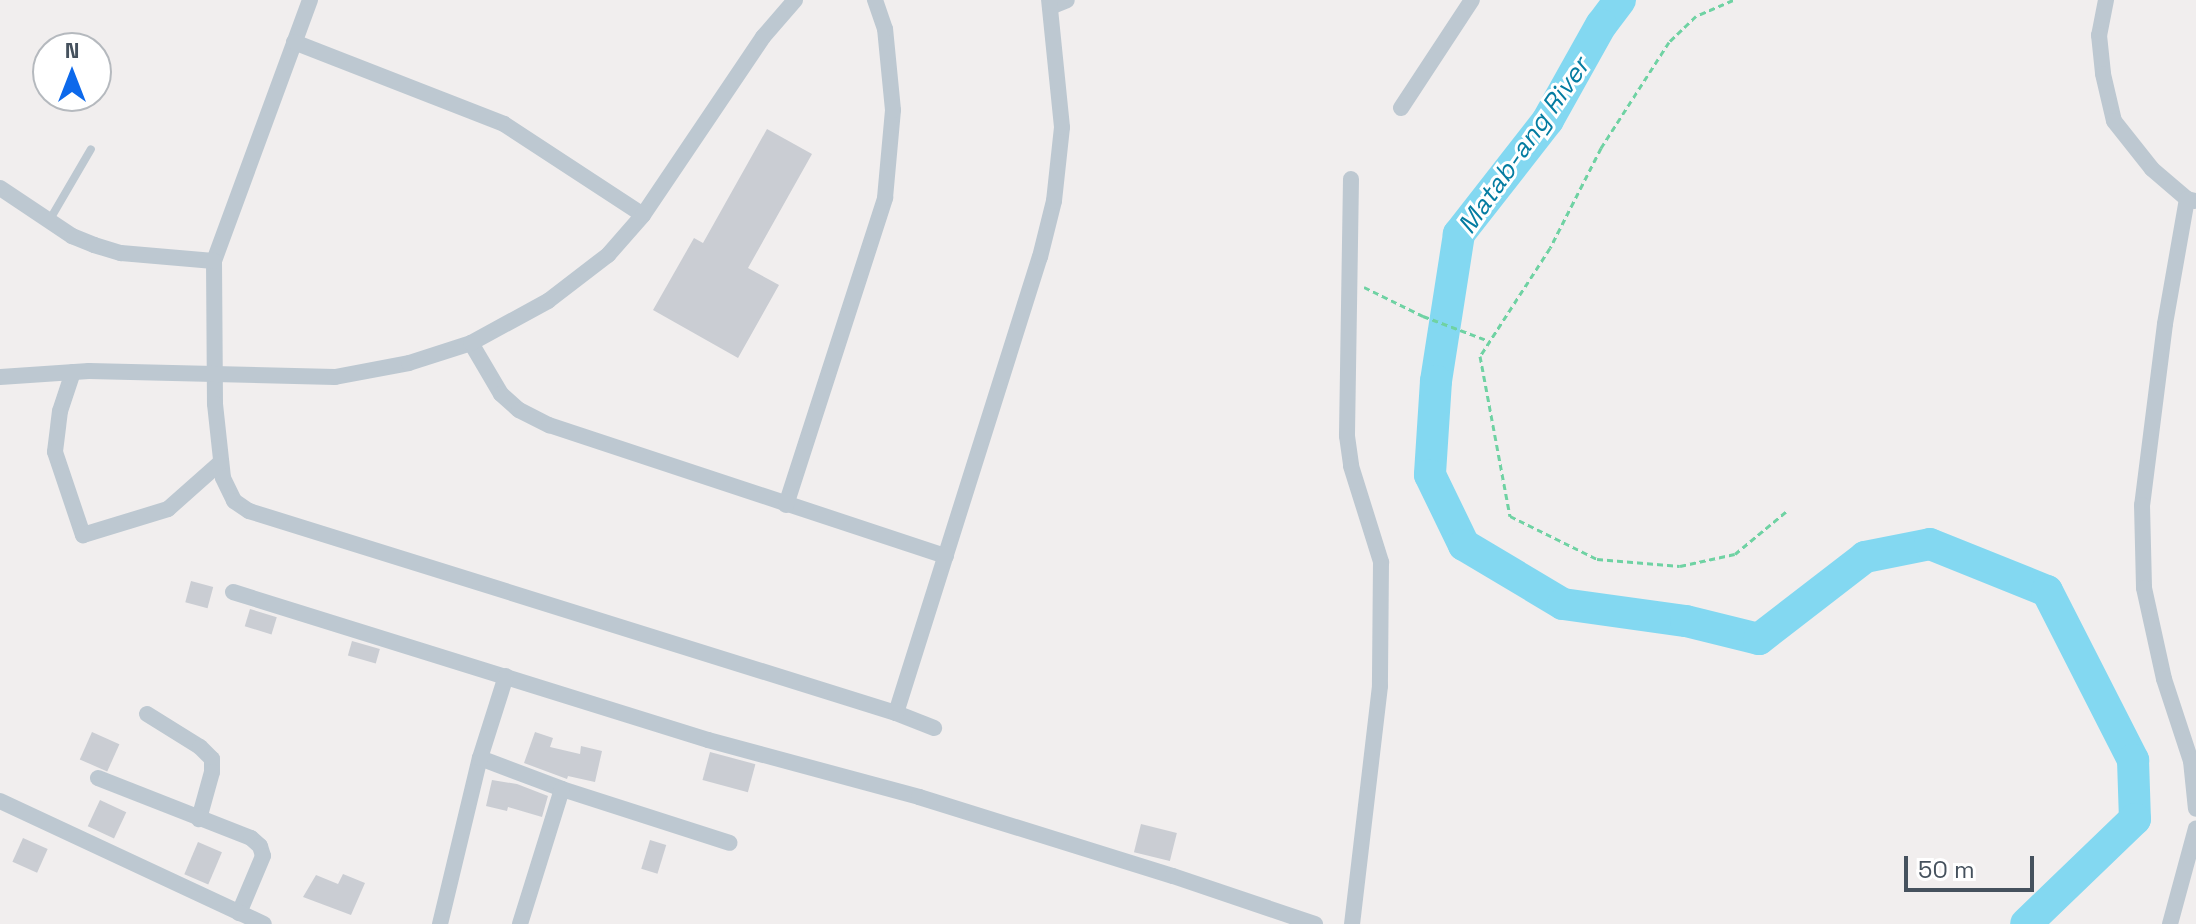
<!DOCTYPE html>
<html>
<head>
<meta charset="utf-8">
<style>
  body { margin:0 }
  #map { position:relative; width:2196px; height:924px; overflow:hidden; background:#f1eeee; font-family:"Space Grotesk",sans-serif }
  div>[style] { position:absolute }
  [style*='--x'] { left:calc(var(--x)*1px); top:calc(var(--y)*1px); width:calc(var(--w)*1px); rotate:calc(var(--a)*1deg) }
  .river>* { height:32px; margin:-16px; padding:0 16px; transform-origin:16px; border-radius:16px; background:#83d8f1 }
  .building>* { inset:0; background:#cacdd3; transform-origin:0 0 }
  .path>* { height:3px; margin-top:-1.5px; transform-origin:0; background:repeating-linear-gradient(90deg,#6fd2a3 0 6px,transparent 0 10px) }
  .lane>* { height:8px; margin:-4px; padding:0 4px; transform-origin:4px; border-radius:4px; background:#bdc8d1 }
  .street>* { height:16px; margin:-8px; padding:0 8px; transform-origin:8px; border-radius:8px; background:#bdc8d1 }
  span { translate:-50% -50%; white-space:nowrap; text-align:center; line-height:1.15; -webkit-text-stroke:6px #fff; paint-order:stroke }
  .water-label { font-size:26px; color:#047ca1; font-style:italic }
  .north { position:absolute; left:32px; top:32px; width:80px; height:80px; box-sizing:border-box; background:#fff; border:2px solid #b5b9be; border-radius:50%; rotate:0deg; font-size:22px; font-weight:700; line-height:32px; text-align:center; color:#45515d }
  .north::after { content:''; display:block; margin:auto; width:28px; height:36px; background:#0d69eb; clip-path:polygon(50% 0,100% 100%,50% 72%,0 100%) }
  .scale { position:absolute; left:1904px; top:856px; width:130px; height:36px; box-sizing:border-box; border:4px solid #45515d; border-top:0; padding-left:10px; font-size:24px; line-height:28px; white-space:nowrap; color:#45515d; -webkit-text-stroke:6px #fff; paint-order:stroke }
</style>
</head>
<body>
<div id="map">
  <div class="river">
    <i style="--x:1620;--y:0;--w:31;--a:127"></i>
    <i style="--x:1601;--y:25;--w:109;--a:119.2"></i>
    <i style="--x:1548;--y:120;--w:145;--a:128"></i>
    <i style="--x:1459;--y:234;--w:149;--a:98.9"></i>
    <i style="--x:1436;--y:381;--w:94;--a:93.7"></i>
    <i style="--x:1430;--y:475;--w:78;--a:64.1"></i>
    <i style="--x:1464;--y:545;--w:115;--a:30.8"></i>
    <i style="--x:1563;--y:604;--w:124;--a:7.9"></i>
    <i style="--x:1686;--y:621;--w:75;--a:13.9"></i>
    <i style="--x:1759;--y:639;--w:134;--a:-37.7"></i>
    <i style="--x:1865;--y:557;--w:66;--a:-11.3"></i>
    <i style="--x:1930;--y:544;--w:126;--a:21.9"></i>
    <i style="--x:2047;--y:591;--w:190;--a:63"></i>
    <i style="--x:2133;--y:760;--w:59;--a:88.1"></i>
    <i style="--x:2135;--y:819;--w:151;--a:136.1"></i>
  </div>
  <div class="building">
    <i style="clip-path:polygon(767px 129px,812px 154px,748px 268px,779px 285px,738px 358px,653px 310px,694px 238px,703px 243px)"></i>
    <i style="left:191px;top:581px;width:23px;height:22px;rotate:15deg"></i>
    <i style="left:250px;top:609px;width:28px;height:18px;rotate:17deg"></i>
    <i style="left:352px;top:641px;width:29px;height:15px;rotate:16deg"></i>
    <i style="left:92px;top:732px;width:30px;height:30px;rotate:24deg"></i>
    <i style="clip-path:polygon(535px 732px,553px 738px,550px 747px,580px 754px,581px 746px,602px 751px,595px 782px,568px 776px,567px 779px,524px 763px)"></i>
    <i style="left:710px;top:752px;width:47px;height:29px;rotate:15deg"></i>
    <i style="clip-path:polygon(492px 780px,517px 784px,548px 796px,542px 817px,508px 807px,507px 811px,486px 806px)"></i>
    <i style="left:100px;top:800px;width:29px;height:29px;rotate:25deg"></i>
    <i style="left:1141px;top:824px;width:37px;height:29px;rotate:14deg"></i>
    <i style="left:23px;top:838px;width:27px;height:26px;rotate:24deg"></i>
    <i style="left:650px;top:840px;width:17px;height:30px;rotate:17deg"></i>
    <i style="left:198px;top:842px;width:26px;height:35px;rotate:23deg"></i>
    <i style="clip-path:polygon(343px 874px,365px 883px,351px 915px,303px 897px,316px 875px,338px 884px)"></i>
  </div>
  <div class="path">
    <i style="--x:1733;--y:0;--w:40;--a:156.6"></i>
    <i style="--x:1696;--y:16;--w:37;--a:136"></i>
    <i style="--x:1669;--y:42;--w:126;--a:122.7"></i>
    <i style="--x:1601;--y:148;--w:112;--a:117"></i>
    <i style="--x:1550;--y:248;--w:129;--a:122.9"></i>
    <i style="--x:1480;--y:356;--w:163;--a:79.4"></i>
    <i style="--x:1510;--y:516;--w:97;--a:26.3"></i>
    <i style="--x:1597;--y:559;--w:83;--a:4.8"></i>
    <i style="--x:1680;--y:566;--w:56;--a:-12.3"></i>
    <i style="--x:1735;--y:554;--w:69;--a:-39.7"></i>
    <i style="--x:1364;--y:287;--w:66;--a:26.2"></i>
    <i style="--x:1423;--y:316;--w:71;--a:20.7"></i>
  </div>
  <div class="lane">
    <i style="--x:49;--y:221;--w:83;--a:-59.7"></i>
  </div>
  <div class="street">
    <i style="--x:310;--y:0;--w:278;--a:110.2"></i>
    <i style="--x:214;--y:261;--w:143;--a:89.6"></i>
    <i style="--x:215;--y:404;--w:74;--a:83.8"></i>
    <i style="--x:223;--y:478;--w:25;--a:64"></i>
    <i style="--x:234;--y:501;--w:18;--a:34"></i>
    <i style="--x:249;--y:511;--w:678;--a:17.34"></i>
    <i style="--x:896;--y:713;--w:41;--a:21.5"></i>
    <i style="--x:2106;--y:0;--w:36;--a:101"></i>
    <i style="--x:2099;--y:35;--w:39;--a:84"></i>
    <i style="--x:2103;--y:74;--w:48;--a:76.8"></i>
    <i style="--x:2114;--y:121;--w:61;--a:51.6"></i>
    <i style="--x:2152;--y:169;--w:46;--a:40.6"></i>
    <i style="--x:2187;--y:199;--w:8;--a:14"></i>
    <i style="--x:1050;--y:7;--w:18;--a:-22"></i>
    <i style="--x:294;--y:42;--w:225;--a:21.3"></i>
    <i style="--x:504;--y:124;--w:166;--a:33.2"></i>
    <i style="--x:1401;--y:108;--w:129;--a:-56.7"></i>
    <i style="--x:1351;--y:179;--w:257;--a:90.9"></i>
    <i style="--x:1347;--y:436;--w:30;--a:82"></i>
    <i style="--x:1351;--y:466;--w:101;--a:72.6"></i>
    <i style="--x:1381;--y:562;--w:124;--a:90.5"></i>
    <i style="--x:1380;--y:686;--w:240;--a:96.7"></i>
    <i style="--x:0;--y:188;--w:87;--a:33.7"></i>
    <i style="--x:72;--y:236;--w:24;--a:22"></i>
    <i style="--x:94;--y:245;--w:28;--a:17"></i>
    <i style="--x:121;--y:253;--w:93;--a:4.9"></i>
    <i style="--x:2187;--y:199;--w:127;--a:100"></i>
    <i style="--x:2165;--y:324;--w:182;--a:97.2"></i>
    <i style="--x:2142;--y:505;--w:83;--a:88.6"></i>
    <i style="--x:2144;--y:588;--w:93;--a:77.6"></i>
    <i style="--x:2164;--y:679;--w:86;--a:71.8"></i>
    <i style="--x:2191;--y:761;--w:48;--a:84.1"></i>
    <i style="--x:471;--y:343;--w:59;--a:59.5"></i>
    <i style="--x:501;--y:394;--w:24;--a:42"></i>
    <i style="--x:519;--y:410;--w:34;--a:27"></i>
    <i style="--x:549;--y:425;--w:418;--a:18.3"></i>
    <i style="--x:73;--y:372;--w:41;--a:108.4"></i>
    <i style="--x:60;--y:411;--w:41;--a:97"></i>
    <i style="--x:55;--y:452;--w:88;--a:71.4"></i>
    <i style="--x:83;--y:535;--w:89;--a:-17"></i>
    <i style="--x:168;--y:509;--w:71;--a:-41.6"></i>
    <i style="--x:0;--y:377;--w:89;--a:-3.9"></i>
    <i style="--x:89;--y:371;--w:246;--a:1.4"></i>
    <i style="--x:335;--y:377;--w:75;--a:-10.7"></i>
    <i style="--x:409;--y:363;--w:65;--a:-17.9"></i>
    <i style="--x:471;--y:343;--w:88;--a:-28.6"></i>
    <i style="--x:548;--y:301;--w:76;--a:-37.5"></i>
    <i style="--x:608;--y:255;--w:53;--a:-48.8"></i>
    <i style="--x:643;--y:215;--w:215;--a:-56"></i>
    <i style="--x:763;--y:37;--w:49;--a:-49.1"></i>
    <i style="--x:786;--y:505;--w:323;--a:-72.1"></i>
    <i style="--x:885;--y:198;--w:88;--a:-84.8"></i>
    <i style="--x:893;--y:110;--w:81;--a:-95.6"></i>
    <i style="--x:885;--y:29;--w:31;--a:-109"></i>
    <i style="--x:233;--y:592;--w:498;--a:17.3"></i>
    <i style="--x:708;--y:740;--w:219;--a:15.1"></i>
    <i style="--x:919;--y:797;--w:266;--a:17.3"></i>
    <i style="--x:1173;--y:876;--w:150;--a:18.7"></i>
    <i style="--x:896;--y:713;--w:478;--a:-72.5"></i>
    <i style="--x:1040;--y:257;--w:58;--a:-76"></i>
    <i style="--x:1054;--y:201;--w:74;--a:-83.8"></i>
    <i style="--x:1062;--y:127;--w:128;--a:-95.8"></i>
    <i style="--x:147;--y:714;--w:62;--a:31.9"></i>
    <i style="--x:200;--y:747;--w:17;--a:45"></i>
    <i style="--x:212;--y:759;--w:13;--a:90"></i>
    <i style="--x:212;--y:772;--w:49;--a:105.5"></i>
    <i style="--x:480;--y:758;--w:88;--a:20.7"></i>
    <i style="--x:562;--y:789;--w:176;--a:17.8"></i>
    <i style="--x:98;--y:778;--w:164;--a:21.4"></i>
    <i style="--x:251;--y:838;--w:12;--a:42"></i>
    <i style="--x:260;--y:846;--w:10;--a:73"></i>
    <i style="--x:263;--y:856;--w:62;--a:112.8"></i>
    <i style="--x:0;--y:801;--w:291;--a:25"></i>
    <i style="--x:440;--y:924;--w:171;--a:-76.5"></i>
    <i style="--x:480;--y:758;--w:86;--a:-72.4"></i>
    <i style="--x:520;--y:924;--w:141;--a:-72.7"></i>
    <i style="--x:2170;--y:924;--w:99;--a:-74.8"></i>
  </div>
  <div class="water-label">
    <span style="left:1524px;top:146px;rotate:-55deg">Matab-ang River</span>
  </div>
  <div class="north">N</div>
  <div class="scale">50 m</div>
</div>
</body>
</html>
